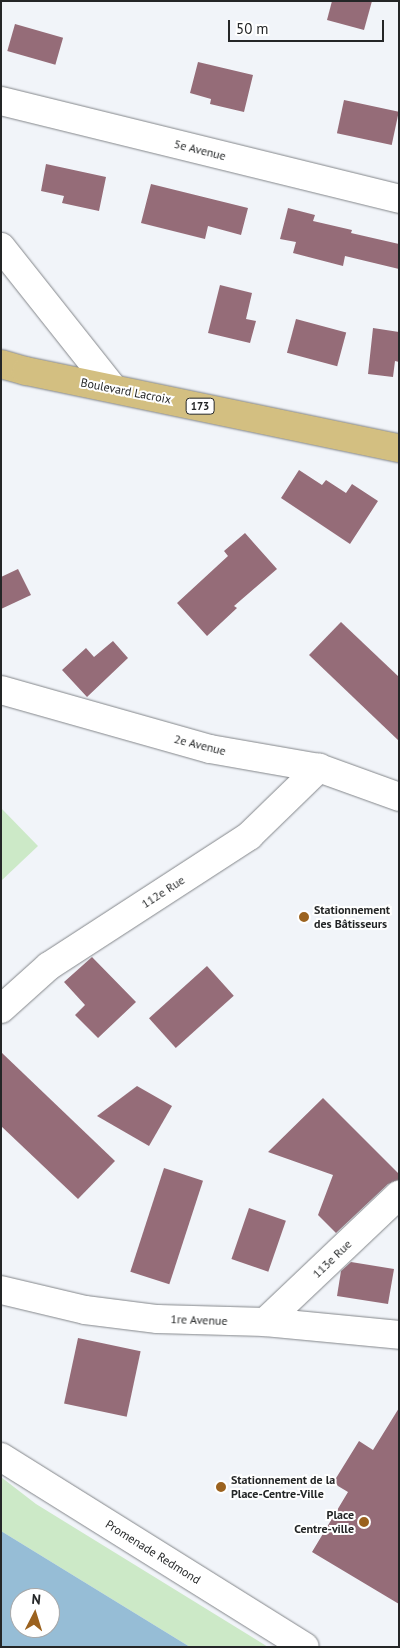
<!DOCTYPE html>
<html>
<head>
<meta charset="utf-8">
<style>
  body { margin:0 }
  #map { position:relative; width:400px; height:1648px; overflow:hidden; background:#f1f4f9; font-family:"PT Sans",sans-serif }
  div>[style] { position:absolute }
  [style*='--x'] { left:calc(var(--x)*1px); top:calc(var(--y)*1px); width:calc(var(--w)*1px); rotate:calc(var(--a)*1deg) }
  .green>* { inset:0; background:#cce9c7 }
  .water>* { inset:0; background:#96bdd6 }
  .building>* { inset:0; background:#956c78; transform-origin:0 0 }
  .roads { filter:drop-shadow(0 0 1px #83868a) drop-shadow(0 0 1px #83868a) }
  .minor>* { height:28px; margin:-14px; padding:0 14px; transform-origin:14px; border-radius:14px; background:#fff }
  .major>* { height:28px; margin:-14px; padding:0 14px; transform-origin:14px; border-radius:14px; background:#d3bf81 }
  .dots>* { width:14px; height:14px; translate:-50% -50%; box-sizing:border-box; border:2px solid #fff; border-radius:50% }
  span { translate:-50% -50%; white-space:nowrap; text-align:center; line-height:1.15; -webkit-text-stroke:4px #fff; paint-order:stroke }
  .shield-label span { padding:1px 4px; background:#fff; border:1px solid; border-radius:4px; -webkit-text-stroke-width:0 }
  .shield-label { font-size:11px; color:#242627; font-weight:700 }
  .street-label { font-size:12px; color:#242627 }
  .poi-label { font-size:12px; color:#242627; font-weight:700 }
  .left { translate:0 -50%; text-align:left }
  .right { translate:-100% -50%; text-align:right }
  .frame { position:absolute; inset:0; border:2px solid #242627; pointer-events:none }
  .north { position:absolute; left:10px; top:1588px; width:50px; height:50px; box-sizing:border-box; background:#fff; border:1px solid #a7a8a9; border-radius:50%; rotate:5deg; font-size:14px; font-weight:700; line-height:20px; text-align:center; color:#242627 }
  .north::after { content:''; display:block; margin:auto; width:18px; height:22px; background:#9b621f; clip-path:polygon(50% 0,100% 100%,50% 72%,0 100%) }
  .scale { position:absolute; left:228px; top:20px; width:156px; height:22px; box-sizing:border-box; border:2px solid #242627; border-top:0; padding-left:6px; font-size:15px; line-height:18px; white-space:nowrap; color:#242627; -webkit-text-stroke:4px #fff; paint-order:stroke }
</style>
</head>
<body>
<div id="map">
  <div class="green">
    <i style="clip-path:polygon(1px 808px,38px 846px,1px 881px)"></i>
    <i style="clip-path:polygon(1px 1477px,36px 1504px,268px 1647px,190px 1647px,1px 1531px)"></i>
  </div>
  <div class="water">
    <i style="clip-path:polygon(evenodd,1px 1531px,190px 1647px,1px 1647px,1px 1531px,20px 1598px,50px 1598px,50px 1628px,20px 1628px,20px 1598px)"></i>
  </div>
  <div class="building">
    <i style="clip-path:polygon(332px 1px,372px 1px,364px 30px,327px 20px)"></i>
    <i style="left:15px;top:24px;width:50px;height:28px;rotate:16deg"></i>
    <i style="clip-path:polygon(198px 62px,253px 75px,244px 112px,210px 104px,211px 99px,190px 93px)"></i>
    <i style="left:344px;top:100px;width:56px;height:34px;rotate:12deg"></i>
    <i style="clip-path:polygon(46px 164px,106px 177px,99px 211px,62px 203px,64px 196px,41px 191px)"></i>
    <i style="clip-path:polygon(151px 184px,248px 208px,241px 235px,208px 226px,205px 239px,141px 223px)"></i>
    <i style="clip-path:polygon(288px 208px,315px 215px,313px 221px,352px 230px,351px 233px,399px 244px,399px 269px,345px 256px,343px 266px,293px 253px,296px 242px,280px 239px)"></i>
    <i style="clip-path:polygon(220px 285px,252px 293px,246px 319px,256px 321px,250px 343px,208px 333px)"></i>
    <i style="left:296px;top:319px;width:52px;height:35px;rotate:15deg"></i>
    <i style="clip-path:polygon(373px 328px,399px 332px,399px 362px,395px 361px,393px 377px,368px 374px)"></i>
    <i style="clip-path:polygon(299px 470px,322px 485px,326px 480px,346px 493px,352px 484px,378px 501px,350px 544px,281px 498px)"></i>
    <i style="clip-path:polygon(245px 533px,277px 569px,234px 606px,237px 608px,207px 636px,177px 603px,228px 556px,224px 551px)"></i>
    <i style="clip-path:polygon(18px 569px,31px 595px,1px 609px,1px 577px)"></i>
    <i style="clip-path:polygon(341px 622px,399px 677px,399px 741px,309px 655px)"></i>
    <i style="clip-path:polygon(113px 641px,128px 658px,87px 697px,62px 670px,86px 648px,94px 657px)"></i>
    <i style="clip-path:polygon(92px 957px,136px 1002px,98px 1038px,75px 1015px,85px 1005px,64px 982px)"></i>
    <i style="left:207px;top:966px;width:40px;height:78px;rotate:48deg"></i>
    <i style="clip-path:polygon(1px 1052px,115px 1161px,78px 1199px,1px 1126px)"></i>
    <i style="clip-path:polygon(137px 1086px,172px 1106px,149px 1146px,97px 1116px)"></i>
    <i style="clip-path:polygon(323px 1098px,399px 1174px,399px 1180px,388px 1184px,336px 1233px,318px 1215px,333px 1175px,268px 1152px)"></i>
    <i style="left:164px;top:1168px;width:41px;height:109px;rotate:18deg"></i>
    <i style="left:249px;top:1208px;width:39px;height:54px;rotate:19deg"></i>
    <i style="clip-path:polygon(351px 1262px,394px 1269px,388px 1304px,337px 1296px,341px 1271px)"></i>
    <i style="left:78px;top:1338px;width:64px;height:67px;rotate:12deg"></i>
    <i style="clip-path:polygon(399px 1408px,399px 1604px,312px 1552px,348px 1492px,333px 1483px,359px 1441px,373px 1450px)"></i>
  </div>
  <div class="roads">
    <div class="minor">
      <i style="--x:1;--y:101;--w:410;--a:13.8"></i>
      <i style="--x:1;--y:247;--w:179;--a:51.6"></i>
      <i style="--x:1;--y:690;--w:217;--a:15.8"></i>
      <i style="--x:210;--y:749;--w:111;--a:9.9"></i>
      <i style="--x:319;--y:768;--w:85;--a:19.9"></i>
      <i style="--x:1;--y:1009;--w:64;--a:-41.9"></i>
      <i style="--x:49;--y:966;--w:239;--a:-33"></i>
      <i style="--x:249;--y:836;--w:98;--a:-44.2"></i>
      <i style="--x:1;--y:1290;--w:86;--a:13.4"></i>
      <i style="--x:85;--y:1310;--w:73;--a:7.1"></i>
      <i style="--x:157;--y:1319;--w:108;--a:1.6"></i>
      <i style="--x:265;--y:1322;--w:135;--a:5.5"></i>
      <i style="--x:265;--y:1322;--w:185;--a:-43.5"></i>
      <i style="--x:1;--y:1457;--w:358;--a:32"></i>
    </div>
    <div class="major">
      <i style="--x:1;--y:364;--w:26;--a:16"></i>
      <i style="--x:26;--y:371;--w:381;--a:11.7"></i>
    </div>
  </div>
  <div class="dots">
    <i style="left:304px;top:917px;background:#9b621f"></i>
    <i style="left:221px;top:1487px;background:#9b621f"></i>
    <i style="left:364px;top:1522px;background:#9b621f"></i>
  </div>
  <div class="shield-label">
    <span style="left:200px;top:406px">173</span>
  </div>
  <div class="street-label">
    <span style="left:200px;top:150px;rotate:14deg">5e Avenue</span>
    <span style="left:126px;top:391px;rotate:11deg">Boulevard Lacroix</span>
    <span style="left:200px;top:745px;rotate:14deg">2e Avenue</span>
    <span style="left:163px;top:892px;rotate:-33deg">112e Rue</span>
    <span style="left:332px;top:1259px;rotate:-44deg">113e Rue</span>
    <span style="left:199px;top:1320px;rotate:2deg">1re Avenue</span>
    <span style="left:153px;top:1552px;rotate:32deg">Promenade Redmond</span>
  </div>
  <div class="poi-label">
    <span class="left" style="left:314px;top:917px">Stationnement<br>des Bâtisseurs</span>
    <span class="left" style="left:231px;top:1487px">Stationnement de la<br>Place-Centre-Ville</span>
    <span class="right" style="left:354px;top:1522px">Place<br>Centre-ville</span>
  </div>
  <div class="frame"></div>
  <div class="north">N</div>
  <div class="scale">50 m</div>
</div>
</body>
</html>
